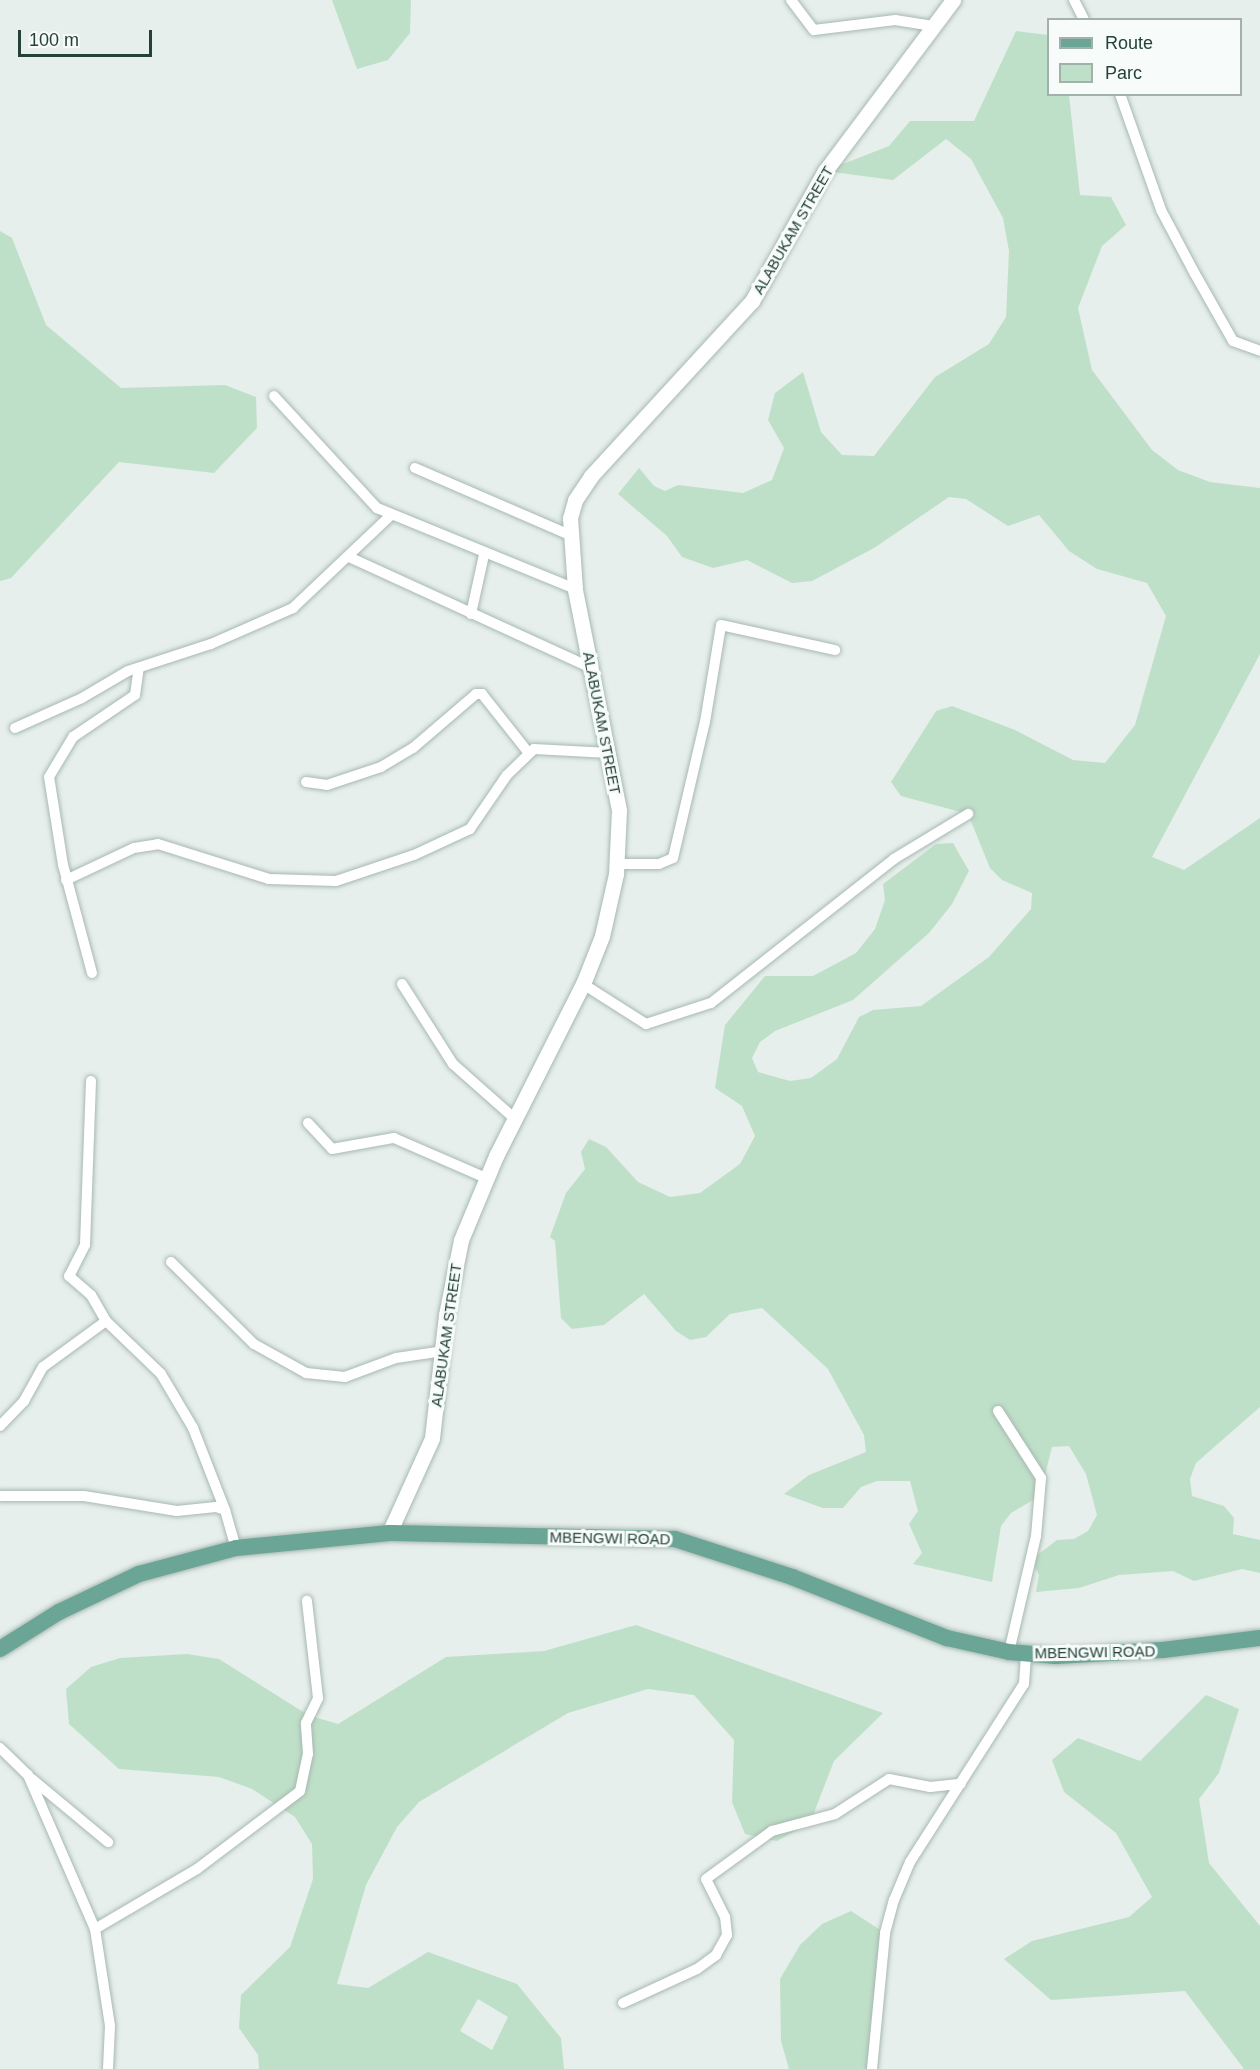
<!DOCTYPE html>
<html>
<head>
<meta charset="utf-8">
<style>
  body { margin:0 }
  #map { position:relative; width:1260px; height:2069px; overflow:hidden; background:#e6efeb; font-family:Helvetica,sans-serif }
  div>[style] { position:absolute }
  [style*='--x'] { left:calc(var(--x)*1px); top:calc(var(--y)*1px); width:calc(var(--w)*1px); rotate:calc(var(--a)*1deg) }
  .green>* { inset:0; background:#bfe0c8 }
  .roads { filter:drop-shadow(0 0 2px #a8b8b2) drop-shadow(0 0 2px #a8b8b2) }
  .street>* { height:10px; margin:-5px; padding:0 5px; transform-origin:5px; border-radius:5px; background:#fff }
  .secondary>* { height:15px; margin:-7.5px; padding:0 7.5px; transform-origin:7.5px; border-radius:7.5px; background:#fff }
  .primary>* { height:16px; margin:-8px; padding:0 8px; transform-origin:8px; border-radius:8px; background:#6aa596 }
  span { translate:-50% -50%; white-space:nowrap; text-align:center; line-height:1.15; -webkit-text-stroke:6px #f7fbf9; paint-order:stroke }
  .street-label { font-size:15px; color:#24423a }
  .legend { position:absolute; left:1047px; top:18px; width:195px; height:78px; box-sizing:border-box; background:#f7fbf9; border:2px solid #a3b1ad; margin:0; padding:8px 10px; list-style:none; font-size:18px; color:#24423a }
  .legend li { display:flex; align-items:center; gap:12px; height:30px }
  .legend b { width:30px; border:2px solid #a3b1ad }
  .scale { position:absolute; left:18px; top:30px; width:134px; height:27px; box-sizing:border-box; border:3px solid #24423a; border-top:0; padding-left:8px; font-size:18px; line-height:21px; white-space:nowrap; color:#24423a; -webkit-text-stroke:4px #f7fbf9; paint-order:stroke }
</style>
</head>
<body>
<div id="map">
  <div class="green">
    <i style="clip-path:polygon(332px 0,411px 0,410px 33px,388px 60px,357px 69px)"></i>
    <i style="clip-path:polygon(1016px 31px,1048px 35px,1048px 94px,1069px 95px,1080px 195px,1111px 197px,1126px 225px,1102px 246px,1078px 308px,1092px 370px,1152px 450px,1178px 470px,1210px 482px,1260px 488px,1260px 654px,1152px 857px,1184px 870px,1260px 818px,1260px 1407px,1196px 1463px,1190px 1479px,1192px 1496px,1224px 1506px,1234px 1518px,1233px 1534px,1260px 1540px,1260px 1573px,1242px 1569px,1194px 1581px,1173px 1571px,1119px 1575px,1079px 1588px,1036px 1592px,1039px 1575px,1031px 1560px,1057px 1540px,1074px 1539px,1088px 1531px,1097px 1515px,1086px 1474px,1069px 1446px,1052px 1447px,1040px 1496px,1011px 1513px,1001px 1526px,992px 1582px,913px 1564px,922px 1553px,909px 1524px,918px 1511px,910px 1481px,877px 1481px,861px 1487px,843px 1508px,823px 1508px,784px 1494px,809px 1475px,866px 1452px,864px 1435px,828px 1369px,762px 1308px,730px 1314px,706px 1337px,690px 1340px,676px 1331px,644px 1294px,604px 1325px,572px 1329px,561px 1318px,555px 1241px,550px 1237px,566px 1193px,585px 1169px,581px 1152px,589px 1139px,606px 1147px,638px 1182px,670px 1197px,700px 1193px,740px 1164px,755px 1136px,742px 1106px,715px 1088px,725px 1025px,765px 976px,813px 976px,856px 953px,875px 929px,885px 900px,883px 884px,936px 844px,953px 843px,969px 871px,952px 904px,929px 933px,853px 1000px,775px 1031px,760px 1042px,752px 1058px,758px 1072px,790px 1081px,811px 1078px,837px 1059px,859px 1017px,873px 1010px,921px 1006px,989px 957px,1031px 909px,1032px 893px,1002px 880px,990px 868px,968px 814px,901px 796px,891px 782px,936px 711px,952px 706px,1015px 730px,1073px 760px,1105px 763px,1135px 725px,1166px 616px,1147px 583px,1097px 569px,1069px 551px,1039px 515px,1008px 526px,966px 499px,949px 497px,874px 548px,812px 581px,792px 583px,747px 560px,713px 568px,682px 557px,667px 536px,618px 494px,639px 468px,654px 486px,665px 491px,678px 485px,743px 493px,772px 480px,784px 448px,768px 420px,775px 393px,803px 372px,821px 432px,842px 455px,874px 456px,935px 377px,989px 344px,1006px 317px,1009px 251px,1003px 218px,971px 159px,946px 139px,893px 180px,825px 171px,889px 146px,910px 121px,974px 121px)"></i>
    <i style="clip-path:polygon(0 231px,12px 238px,46px 325px,121px 388px,225px 385px,256px 397px,257px 428px,214px 473px,119px 462px,11px 578px,0 581px)"></i>
    <i style="clip-path:polygon(evenodd,636px 1625px,883px 1713px,834px 1761px,810px 1823px,777px 1841px,745px 1834px,732px 1802px,734px 1740px,694px 1695px,648px 1689px,568px 1713px,419px 1802px,397px 1827px,366px 1885px,337px 1984px,368px 1988px,428px 1952px,517px 1984px,561px 2038px,564px 2069px,259px 2069px,258px 2055px,239px 2028px,241px 1995px,290px 1947px,313px 1879px,312px 1844px,295px 1817px,252px 1789px,219px 1777px,119px 1769px,69px 1724px,66px 1689px,91px 1667px,120px 1658px,187px 1654px,219px 1659px,308px 1715px,338px 1724px,446px 1657px,544px 1651px,636px 1625px,478px 1999px,508px 2017px,492px 2050px,460px 2031px,478px 1999px)"></i>
    <i style="clip-path:polygon(1206px 1695px,1239px 1709px,1219px 1773px,1199px 1799px,1209px 1863px,1260px 1926px,1260px 2069px,1244px 2069px,1185px 1991px,1051px 2000px,1004px 1959px,1032px 1941px,1129px 1917px,1152px 1897px,1116px 1833px,1064px 1792px,1052px 1760px,1078px 1738px,1140px 1761px)"></i>
    <i style="clip-path:polygon(851px 1911px,885px 1933px,872px 2069px,789px 2069px,781px 2041px,780px 1979px,800px 1945px,822px 1924px)"></i>
  </div>
  <div class="roads">
    <div class="street">
      <i style="--x:791;--y:0;--w:38;--a:53"></i>
      <i style="--x:814;--y:30;--w:82;--a:-7"></i>
      <i style="--x:895;--y:20;--w:37;--a:9"></i>
      <i style="--x:1074;--y:0;--w:22;--a:63"></i>
      <i style="--x:1120;--y:94;--w:123;--a:70.5"></i>
      <i style="--x:1161;--y:210;--w:72;--a:62"></i>
      <i style="--x:1195;--y:274;--w:77;--a:60.4"></i>
      <i style="--x:1233;--y:341;--w:29;--a:20"></i>
      <i style="--x:274;--y:396;--w:152;--a:47.4"></i>
      <i style="--x:377;--y:508;--w:214;--a:22.2"></i>
      <i style="--x:415;--y:468;--w:169;--a:23.4"></i>
      <i style="--x:349;--y:557;--w:267;--a:24.6"></i>
      <i style="--x:471;--y:614;--w:60;--a:-77.6"></i>
      <i style="--x:15;--y:728;--w:73;--a:-24.1"></i>
      <i style="--x:82;--y:698;--w:53;--a:-30.4"></i>
      <i style="--x:128;--y:671;--w:87;--a:-18"></i>
      <i style="--x:211;--y:644;--w:90;--a:-23.7"></i>
      <i style="--x:293;--y:608;--w:134;--a:-43.5"></i>
      <i style="--x:306;--y:782;--w:21;--a:8"></i>
      <i style="--x:327;--y:785;--w:57;--a:-18.4"></i>
      <i style="--x:381;--y:767;--w:37;--a:-31"></i>
      <i style="--x:413;--y:748;--w:83;--a:-40.6"></i>
      <i style="--x:476;--y:694;--w:6;--a:0"></i>
      <i style="--x:482;--y:694;--w:74;--a:51.6"></i>
      <i style="--x:618;--y:864;--w:41;--a:0"></i>
      <i style="--x:659;--y:864;--w:15;--a:-23"></i>
      <i style="--x:673;--y:858;--w:140;--a:-76.8"></i>
      <i style="--x:705;--y:722;--w:98;--a:-80.6"></i>
      <i style="--x:721;--y:625;--w:117;--a:12.4"></i>
      <i style="--x:66;--y:880;--w:75;--a:-25.2"></i>
      <i style="--x:134;--y:848;--w:24;--a:-9"></i>
      <i style="--x:158;--y:844;--w:116;--a:17.5"></i>
      <i style="--x:269;--y:879;--w:67;--a:1.7"></i>
      <i style="--x:336;--y:881;--w:82;--a:-18.4"></i>
      <i style="--x:414;--y:855;--w:62;--a:-24.9"></i>
      <i style="--x:470;--y:829;--w:65;--a:-55.6"></i>
      <i style="--x:507;--y:775;--w:37;--a:-44"></i>
      <i style="--x:534;--y:749;--w:75;--a:3.1"></i>
      <i style="--x:92;--y:973;--w:112;--a:-105"></i>
      <i style="--x:63;--y:865;--w:89;--a:-99"></i>
      <i style="--x:49;--y:777;--w:47;--a:-59"></i>
      <i style="--x:73;--y:737;--w:75;--a:-34.1"></i>
      <i style="--x:135;--y:695;--w:27;--a:-82"></i>
      <i style="--x:402;--y:984;--w:95;--a:57.5"></i>
      <i style="--x:453;--y:1064;--w:83;--a:41.6"></i>
      <i style="--x:583;--y:984;--w:75;--a:32.4"></i>
      <i style="--x:646;--y:1024;--w:68;--a:-17.9"></i>
      <i style="--x:711;--y:1003;--w:233;--a:-38.2"></i>
      <i style="--x:894;--y:859;--w:87;--a:-31.3"></i>
      <i style="--x:91;--y:1081;--w:164;--a:92.1"></i>
      <i style="--x:85;--y:1245;--w:35;--a:117"></i>
      <i style="--x:69;--y:1276;--w:29;--a:41"></i>
      <i style="--x:91;--y:1295;--w:30;--a:60"></i>
      <i style="--x:106;--y:1321;--w:76;--a:43.9"></i>
      <i style="--x:161;--y:1374;--w:63;--a:59.3"></i>
      <i style="--x:193;--y:1428;--w:88;--a:68.7"></i>
      <i style="--x:308;--y:1123;--w:35;--a:47"></i>
      <i style="--x:332;--y:1149;--w:63;--a:-10.1"></i>
      <i style="--x:394;--y:1138;--w:100;--a:23.5"></i>
      <i style="--x:171;--y:1262;--w:117;--a:44.7"></i>
      <i style="--x:254;--y:1344;--w:60;--a:29.1"></i>
      <i style="--x:306;--y:1373;--w:39;--a:6"></i>
      <i style="--x:345;--y:1377;--w:54;--a:-20.4"></i>
      <i style="--x:396;--y:1358;--w:49;--a:-8.3"></i>
      <i style="--x:998;--y:1411;--w:80;--a:57.3"></i>
      <i style="--x:1041;--y:1478;--w:58;--a:94.9"></i>
      <i style="--x:1036;--y:1536;--w:119;--a:103.1"></i>
      <i style="--x:0;--y:1426;--w:35;--a:-46"></i>
      <i style="--x:24;--y:1401;--w:39;--a:-61"></i>
      <i style="--x:43;--y:1367;--w:78;--a:-36.1"></i>
      <i style="--x:0;--y:1496;--w:84;--a:0"></i>
      <i style="--x:84;--y:1496;--w:94;--a:9.2"></i>
      <i style="--x:177;--y:1511;--w:39;--a:-6"></i>
      <i style="--x:216;--y:1507;--w:9;--a:18"></i>
      <i style="--x:225;--y:1510;--w:40;--a:74"></i>
      <i style="--x:0;--y:1748;--w:39;--a:44"></i>
      <i style="--x:28;--y:1775;--w:168;--a:66.5"></i>
      <i style="--x:95;--y:1929;--w:98;--a:81.2"></i>
      <i style="--x:110;--y:2026;--w:43;--a:92.7"></i>
      <i style="--x:32;--y:1779;--w:99;--a:39.7"></i>
      <i style="--x:95;--y:1929;--w:118;--a:-30.5"></i>
      <i style="--x:197;--y:1869;--w:129;--a:-37.1"></i>
      <i style="--x:300;--y:1791;--w:38;--a:-78"></i>
      <i style="--x:308;--y:1754;--w:31;--a:-94"></i>
      <i style="--x:306;--y:1723;--w:28;--a:-64"></i>
      <i style="--x:318;--y:1698;--w:98;--a:-96.5"></i>
      <i style="--x:623;--y:2003;--w:81;--a:-24.7"></i>
      <i style="--x:697;--y:1969;--w:24;--a:-36"></i>
      <i style="--x:716;--y:1955;--w:23;--a:-61"></i>
      <i style="--x:727;--y:1935;--w:18;--a:-96"></i>
      <i style="--x:725;--y:1917;--w:42;--a:-116.6"></i>
      <i style="--x:706;--y:1879;--w:82;--a:-36"></i>
      <i style="--x:772;--y:1831;--w:65;--a:-15.1"></i>
      <i style="--x:835;--y:1814;--w:64;--a:-32.9"></i>
      <i style="--x:889;--y:1779;--w:42;--a:11"></i>
      <i style="--x:930;--y:1787;--w:31;--a:-6"></i>
      <i style="--x:872;--y:2069;--w:137;--a:-84.5"></i>
      <i style="--x:885;--y:1933;--w:34;--a:-75"></i>
      <i style="--x:894;--y:1900;--w:41;--a:-67.2"></i>
      <i style="--x:910;--y:1862;--w:211;--a:-57.4"></i>
      <i style="--x:1024;--y:1684;--w:31;--a:-86"></i>
    </div>
    <div class="secondary">
      <i style="--x:389;--y:1533;--w:104;--a:-65.6"></i>
      <i style="--x:432;--y:1438;--w:124;--a:-83.5"></i>
      <i style="--x:446;--y:1315;--w:76;--a:-78.7"></i>
      <i style="--x:461;--y:1240;--w:91;--a:-67.4"></i>
      <i style="--x:496;--y:1156;--w:193;--a:-63.2"></i>
      <i style="--x:583;--y:984;--w:52;--a:-68.4"></i>
      <i style="--x:602;--y:936;--w:64;--a:-77.3"></i>
      <i style="--x:616;--y:874;--w:64;--a:-87.3"></i>
      <i style="--x:619;--y:810;--w:225;--a:-101.3"></i>
      <i style="--x:575;--y:589;--w:71;--a:-94"></i>
      <i style="--x:570;--y:518;--w:19;--a:-74"></i>
      <i style="--x:575;--y:500;--w:29;--a:-56"></i>
      <i style="--x:591;--y:476;--w:238;--a:-47.4"></i>
      <i style="--x:752;--y:301;--w:149;--a:-60.7"></i>
      <i style="--x:825;--y:171;--w:214;--a:-53.2"></i>
    </div>
    <div class="primary">
      <i style="--x:0;--y:1649;--w:70;--a:-32.1"></i>
      <i style="--x:59;--y:1612;--w:89;--a:-25.4"></i>
      <i style="--x:139;--y:1574;--w:100;--a:-15"></i>
      <i style="--x:236;--y:1548;--w:154;--a:-5.6"></i>
      <i style="--x:389;--y:1533;--w:286;--a:1.2"></i>
      <i style="--x:675;--y:1539;--w:123;--a:18"></i>
      <i style="--x:792;--y:1577;--w:167;--a:21.5"></i>
      <i style="--x:947;--y:1638;--w:64;--a:12.7"></i>
      <i style="--x:1009;--y:1652;--w:47;--a:4.9"></i>
      <i style="--x:1056;--y:1656;--w:107;--a:-3.2"></i>
      <i style="--x:1163;--y:1650;--w:98;--a:-7.1"></i>
    </div>
  </div>
  <div class="street-label">
    <span style="left:793px;top:230px;rotate:-60deg">ALABUKAM STREET</span>
    <span style="left:602px;top:723px;rotate:79deg">ALABUKAM STREET</span>
    <span style="left:446px;top:1335px;rotate:-82deg">ALABUKAM STREET</span>
    <span style="left:610px;top:1538px;rotate:1deg">MBENGWI ROAD</span>
    <span style="left:1095px;top:1652px;rotate:-1deg">MBENGWI ROAD</span>
  </div>
  <ul class="legend">
  <li><b style="height:8px;background:#6aa596"></b>Route</li>
  <li><b style="height:16px;background:#bfe0c8"></b>Parc</li>
  </ul>
  <div class="scale">100 m</div>
</div>
</body>
</html>
